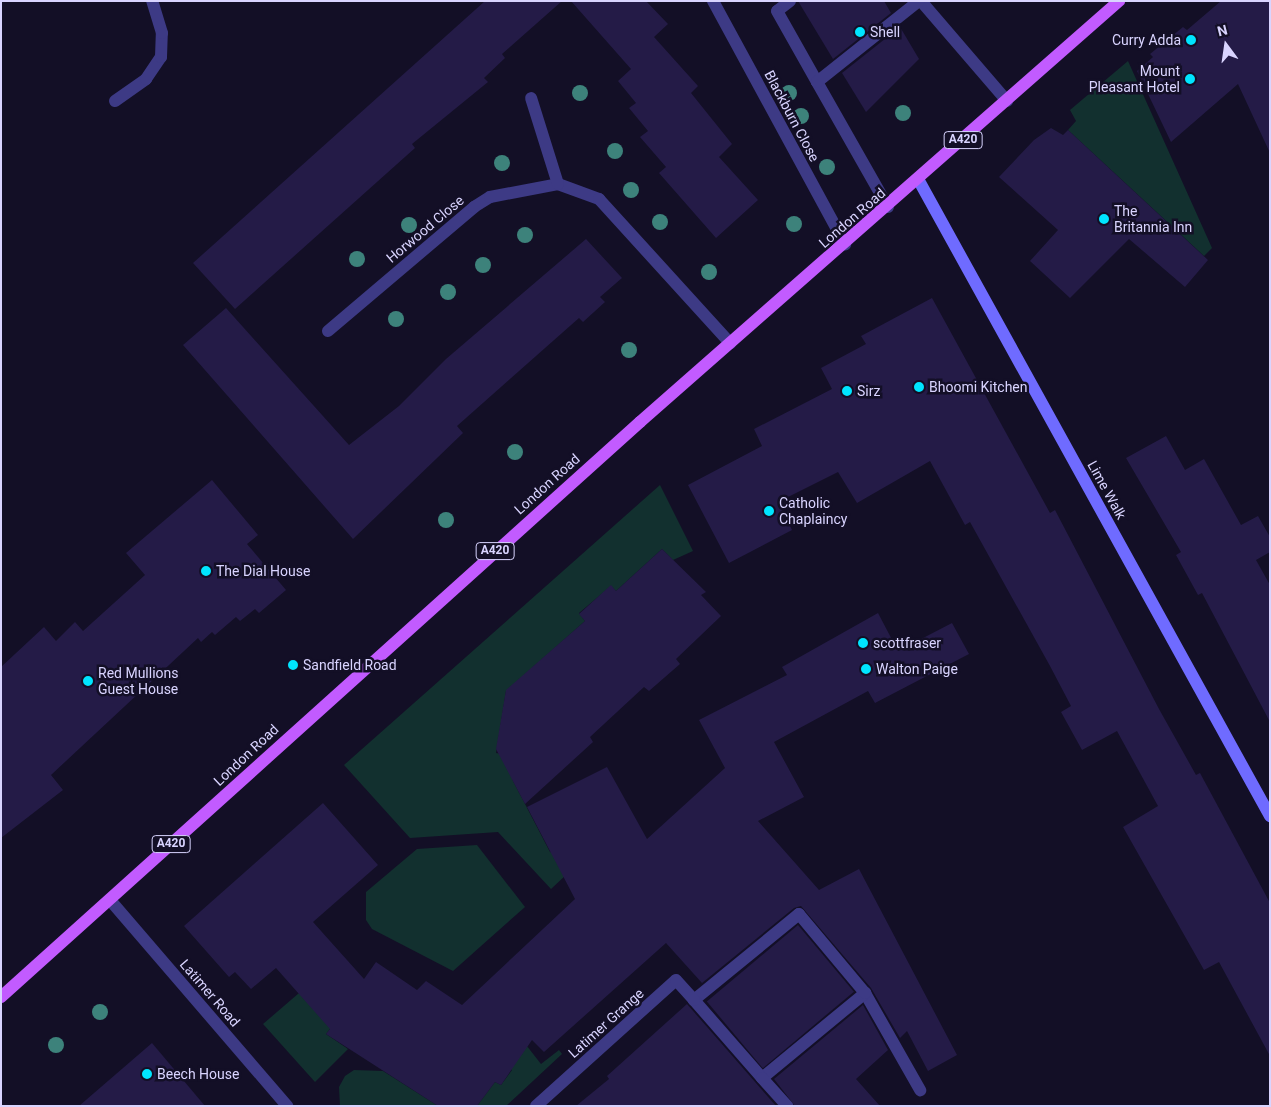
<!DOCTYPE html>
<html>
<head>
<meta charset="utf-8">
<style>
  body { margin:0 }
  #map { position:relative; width:1271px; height:1107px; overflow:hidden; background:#130f26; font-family:Roboto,sans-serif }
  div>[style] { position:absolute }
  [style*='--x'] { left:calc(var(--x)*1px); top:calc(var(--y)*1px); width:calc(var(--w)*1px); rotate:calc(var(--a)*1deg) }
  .green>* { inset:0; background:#12302f }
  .building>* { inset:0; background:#241b47; transform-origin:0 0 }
  .lane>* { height:12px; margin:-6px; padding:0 6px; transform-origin:6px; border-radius:6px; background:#3d3a85 }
  .street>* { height:12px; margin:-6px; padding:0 6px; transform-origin:6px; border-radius:6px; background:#3d3a85 }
  .secondary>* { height:12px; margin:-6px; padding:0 6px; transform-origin:6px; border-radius:6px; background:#6f6bff }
  .primary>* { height:12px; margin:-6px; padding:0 6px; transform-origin:6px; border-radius:6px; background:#c25bff }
  .trees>* { width:16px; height:16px; margin:-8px; border-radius:50%; background:#3d827b }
  .dots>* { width:14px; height:14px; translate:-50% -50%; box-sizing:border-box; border:2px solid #130f26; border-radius:50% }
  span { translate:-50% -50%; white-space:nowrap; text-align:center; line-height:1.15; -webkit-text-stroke:5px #130f26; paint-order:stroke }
  .shield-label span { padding:1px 4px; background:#130f26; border:1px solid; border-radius:4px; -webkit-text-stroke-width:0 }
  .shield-label { font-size:12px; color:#d9d4ff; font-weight:700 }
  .poi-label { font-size:14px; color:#d9d4ff }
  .left { translate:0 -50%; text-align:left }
  .right { translate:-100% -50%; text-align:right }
  .street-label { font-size:14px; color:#d9d4ff }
  .frame { position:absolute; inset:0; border:2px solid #d9d4ff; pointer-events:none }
  .north { position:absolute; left:1201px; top:20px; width:50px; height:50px; -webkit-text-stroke:4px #130f26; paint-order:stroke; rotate:346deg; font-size:14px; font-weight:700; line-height:20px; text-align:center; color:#d9d4ff }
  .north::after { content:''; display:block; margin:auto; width:18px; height:22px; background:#d9d4ff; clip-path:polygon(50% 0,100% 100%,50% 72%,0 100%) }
</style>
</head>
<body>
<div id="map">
  <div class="green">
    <i style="clip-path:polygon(1128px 61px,1212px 248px,1204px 256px,1068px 130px,1076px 121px,1070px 110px)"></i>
    <i style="clip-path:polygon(660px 485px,693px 551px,673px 560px,662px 549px,616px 591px,611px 586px,579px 613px,585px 621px,506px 691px,496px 753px,524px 758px,512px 779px,550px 852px,581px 861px,551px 889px,498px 832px,410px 838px,344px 765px)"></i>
    <i style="clip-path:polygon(477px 845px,525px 907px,453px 971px,372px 929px,366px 920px,366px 892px,417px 849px)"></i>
    <i style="clip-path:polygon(313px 981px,333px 1025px,326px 1034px,348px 1049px,315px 1082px,263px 1024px)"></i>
    <i style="clip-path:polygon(523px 1041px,541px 1064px,559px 1050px,562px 1054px,506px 1106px,477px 1106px,495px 1082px,501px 1085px,512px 1070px,506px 1066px)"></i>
    <i style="clip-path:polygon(354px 1070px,383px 1071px,438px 1106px,340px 1106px,339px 1087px,345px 1076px)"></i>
  </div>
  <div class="building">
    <i style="clip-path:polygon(485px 1px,562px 1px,502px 54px,505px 58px,484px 78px,488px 82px,412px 144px,415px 148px,235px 309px,193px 263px)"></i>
    <i style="clip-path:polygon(571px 1px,646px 1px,668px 24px,654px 37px,698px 86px,691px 93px,732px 144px,719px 157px,758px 200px,716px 238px,659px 173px,666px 167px,640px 137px,648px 131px,629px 108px,636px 103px,618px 81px,631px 69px)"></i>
    <i style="clip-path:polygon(798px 1px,884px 1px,891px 13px,833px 59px)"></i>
    <i style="clip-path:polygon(1221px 1px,1270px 1px,1270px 153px,1238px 84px,1171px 142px,1137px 71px,1153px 57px,1150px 54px,1183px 27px,1187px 30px)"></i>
    <i style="clip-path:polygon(900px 27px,919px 59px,866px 112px,842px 73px)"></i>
    <i style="clip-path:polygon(1051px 128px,1063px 135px,1068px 130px,1208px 260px,1185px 287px,1129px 239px,1070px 298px,1030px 261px,1058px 230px,999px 177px,1034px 140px)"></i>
    <i style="clip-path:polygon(586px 239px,622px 278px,600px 297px,605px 302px,583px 322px,579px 318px,457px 426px,463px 433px,353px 539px,183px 345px,226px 308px,349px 445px,399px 406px,446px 359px)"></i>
    <i style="clip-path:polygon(932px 298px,1050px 513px,1055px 510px,1159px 709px,1196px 775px,1200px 773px,1270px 903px,1270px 1056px,1219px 962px,1204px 970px,1123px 827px,1158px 806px,1117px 731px,1082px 750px,1061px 712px,1071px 706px,1050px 666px,970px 522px,965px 525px,930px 461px,857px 503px,838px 472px,778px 502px,792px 530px,729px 563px,688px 485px,762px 446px,754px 429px,832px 389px,821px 368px,866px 344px,861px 336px)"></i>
    <i style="clip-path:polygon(1166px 436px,1185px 470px,1204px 459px,1241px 525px,1258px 516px,1270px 537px,1270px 552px,1256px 560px,1270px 585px,1270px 722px,1202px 593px,1198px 595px,1176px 555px,1181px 552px,1126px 458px)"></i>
    <i style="clip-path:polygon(212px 480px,258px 535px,247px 544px,286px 590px,259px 613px,255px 609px,240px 621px,236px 617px,215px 635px,212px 632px,201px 642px,198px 638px,51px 775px,63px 790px,1px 838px,1px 667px,44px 627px,56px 641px,75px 622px,83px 631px,145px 575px,126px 553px)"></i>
    <i style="clip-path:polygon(662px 549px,706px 592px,701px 595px,721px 616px,676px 659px,680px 664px,649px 691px,644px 687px,590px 737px,593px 742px,525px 804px,496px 749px,506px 690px,585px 621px,579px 614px,611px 585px,616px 591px)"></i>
    <i style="clip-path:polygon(878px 613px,898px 651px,952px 623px,969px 654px,875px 703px,868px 691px,774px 742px,804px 797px,758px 821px,819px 890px,859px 869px,957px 1055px,928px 1071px,907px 1031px,900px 1038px,871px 988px,801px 906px,794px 908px,702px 983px,666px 943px,544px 1052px,532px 1040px,501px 1085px,495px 1082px,477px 1106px,438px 1106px,326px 1034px,330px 1029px,276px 968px,251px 989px,235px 972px,229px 977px,184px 926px,323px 803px,378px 865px,313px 922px,364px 979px,376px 962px,417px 990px,426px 981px,462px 1005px,575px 899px,527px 807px,607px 767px,647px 839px,725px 768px,699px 720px,787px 675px,782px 667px)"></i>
    <i style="left:798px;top:925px;width:87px;height:119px;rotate:50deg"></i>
    <i style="clip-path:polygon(687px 1004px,776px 1106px,576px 1106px,609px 1079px,607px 1076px)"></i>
    <i style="clip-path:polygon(863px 1005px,888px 1050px,856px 1079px,880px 1106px,795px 1106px,774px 1079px)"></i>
    <i style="clip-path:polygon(152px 1043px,205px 1106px,79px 1106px)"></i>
  </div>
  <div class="lane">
    <i style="--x:713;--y:1;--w:277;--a:61.5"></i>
    <i style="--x:790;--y:1;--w:16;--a:142"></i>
    <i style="--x:777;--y:11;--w:81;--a:60.6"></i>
    <i style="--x:921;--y:1;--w:132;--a:49.3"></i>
    <i style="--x:115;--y:101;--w:38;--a:-35"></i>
    <i style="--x:146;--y:79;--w:27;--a:-56"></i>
    <i style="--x:161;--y:57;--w:24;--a:-88"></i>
    <i style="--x:162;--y:33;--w:34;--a:-107"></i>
    <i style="--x:888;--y:207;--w:144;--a:-119.6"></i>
    <i style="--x:817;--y:82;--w:130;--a:-38.5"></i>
    <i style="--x:865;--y:993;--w:112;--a:60.4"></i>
    <i style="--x:762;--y:1078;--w:134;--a:-39.5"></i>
    <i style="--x:865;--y:993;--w:103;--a:-129.9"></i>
    <i style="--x:799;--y:914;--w:136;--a:140.7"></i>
    <i style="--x:694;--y:1000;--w:103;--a:48.9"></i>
    <i style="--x:762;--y:1078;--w:38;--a:48"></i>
  </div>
  <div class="street">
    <i style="--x:558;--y:184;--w:44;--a:20.1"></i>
    <i style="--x:599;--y:199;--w:195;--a:47.7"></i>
    <i style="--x:328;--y:331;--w:192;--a:-40.3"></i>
    <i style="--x:474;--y:207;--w:19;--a:-32"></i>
    <i style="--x:490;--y:197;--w:69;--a:-10.8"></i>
    <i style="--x:558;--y:184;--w:90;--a:-107.4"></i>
    <i style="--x:110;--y:900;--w:272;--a:49.3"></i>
    <i style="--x:536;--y:1106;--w:188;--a:-42"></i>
    <i style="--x:676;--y:980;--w:27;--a:48"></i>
  </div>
  <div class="secondary">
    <i style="--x:918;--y:179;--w:728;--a:61.08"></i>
  </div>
  <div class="primary">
    <i style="--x:1;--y:997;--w:860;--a:-41.98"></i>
    <i style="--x:640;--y:422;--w:638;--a:-41.31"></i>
  </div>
  <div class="trees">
    <i style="left:580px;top:93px"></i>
    <i style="left:789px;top:93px"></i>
    <i style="left:903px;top:113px"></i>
    <i style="left:801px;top:116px"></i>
    <i style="left:615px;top:151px"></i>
    <i style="left:502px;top:163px"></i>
    <i style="left:827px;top:167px"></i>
    <i style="left:631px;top:190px"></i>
    <i style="left:660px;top:222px"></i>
    <i style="left:794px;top:224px"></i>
    <i style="left:409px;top:225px"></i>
    <i style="left:525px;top:235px"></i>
    <i style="left:357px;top:259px"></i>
    <i style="left:483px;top:265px"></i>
    <i style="left:709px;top:272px"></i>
    <i style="left:448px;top:292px"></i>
    <i style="left:396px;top:319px"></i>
    <i style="left:629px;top:350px"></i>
    <i style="left:515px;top:452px"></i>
    <i style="left:446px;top:520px"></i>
    <i style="left:100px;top:1012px"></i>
    <i style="left:56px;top:1045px"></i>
  </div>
  <div class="dots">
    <i style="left:860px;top:32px;background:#00e5ff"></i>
    <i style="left:1191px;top:40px;background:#00e5ff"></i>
    <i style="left:1190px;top:79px;background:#00e5ff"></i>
    <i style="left:1104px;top:219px;background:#00e5ff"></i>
    <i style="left:919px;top:387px;background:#00e5ff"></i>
    <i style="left:847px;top:391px;background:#00e5ff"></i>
    <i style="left:769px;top:511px;background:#00e5ff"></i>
    <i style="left:206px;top:571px;background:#00e5ff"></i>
    <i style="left:863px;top:643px;background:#00e5ff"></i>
    <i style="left:293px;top:665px;background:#00e5ff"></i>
    <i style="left:866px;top:669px;background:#00e5ff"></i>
    <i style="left:88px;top:681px;background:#00e5ff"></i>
    <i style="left:147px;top:1074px;background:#00e5ff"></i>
  </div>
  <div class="shield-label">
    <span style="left:963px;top:140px">A420</span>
    <span style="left:495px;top:551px">A420</span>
    <span style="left:171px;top:844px">A420</span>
  </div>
  <div class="poi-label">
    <span class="left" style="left:870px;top:32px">Shell</span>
    <span class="right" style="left:1181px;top:40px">Curry Adda</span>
    <span class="right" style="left:1180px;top:79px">Mount<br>Pleasant Hotel</span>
    <span class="left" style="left:1114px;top:219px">The<br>Britannia Inn</span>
    <span class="left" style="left:929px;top:387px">Bhoomi Kitchen</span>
    <span class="left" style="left:857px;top:391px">Sirz</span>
    <span class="left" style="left:779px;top:511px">Catholic<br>Chaplaincy</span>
    <span class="left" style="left:216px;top:571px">The Dial House</span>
    <span class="left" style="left:873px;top:643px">scottfraser</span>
    <span class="left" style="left:303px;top:665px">Sandfield Road</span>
    <span class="left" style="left:876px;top:669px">Walton Paige</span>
    <span class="left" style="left:98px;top:681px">Red Mullions<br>Guest House</span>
    <span class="left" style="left:157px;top:1074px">Beech House</span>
  </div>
  <div class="street-label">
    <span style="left:792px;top:116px;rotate:62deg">Blackburn Close</span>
    <span style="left:852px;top:218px;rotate:-41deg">London Road</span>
    <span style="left:425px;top:229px;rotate:-40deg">Horwood Close</span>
    <span style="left:547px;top:484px;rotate:-42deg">London Road</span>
    <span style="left:1107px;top:490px;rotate:61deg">Lime Walk</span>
    <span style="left:246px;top:755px;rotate:-43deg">London Road</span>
    <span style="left:210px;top:993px;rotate:49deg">Latimer Road</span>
    <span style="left:606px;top:1023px;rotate:-42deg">Latimer Grange</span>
  </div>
  <div class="frame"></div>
  <div class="north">N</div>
</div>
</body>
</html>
